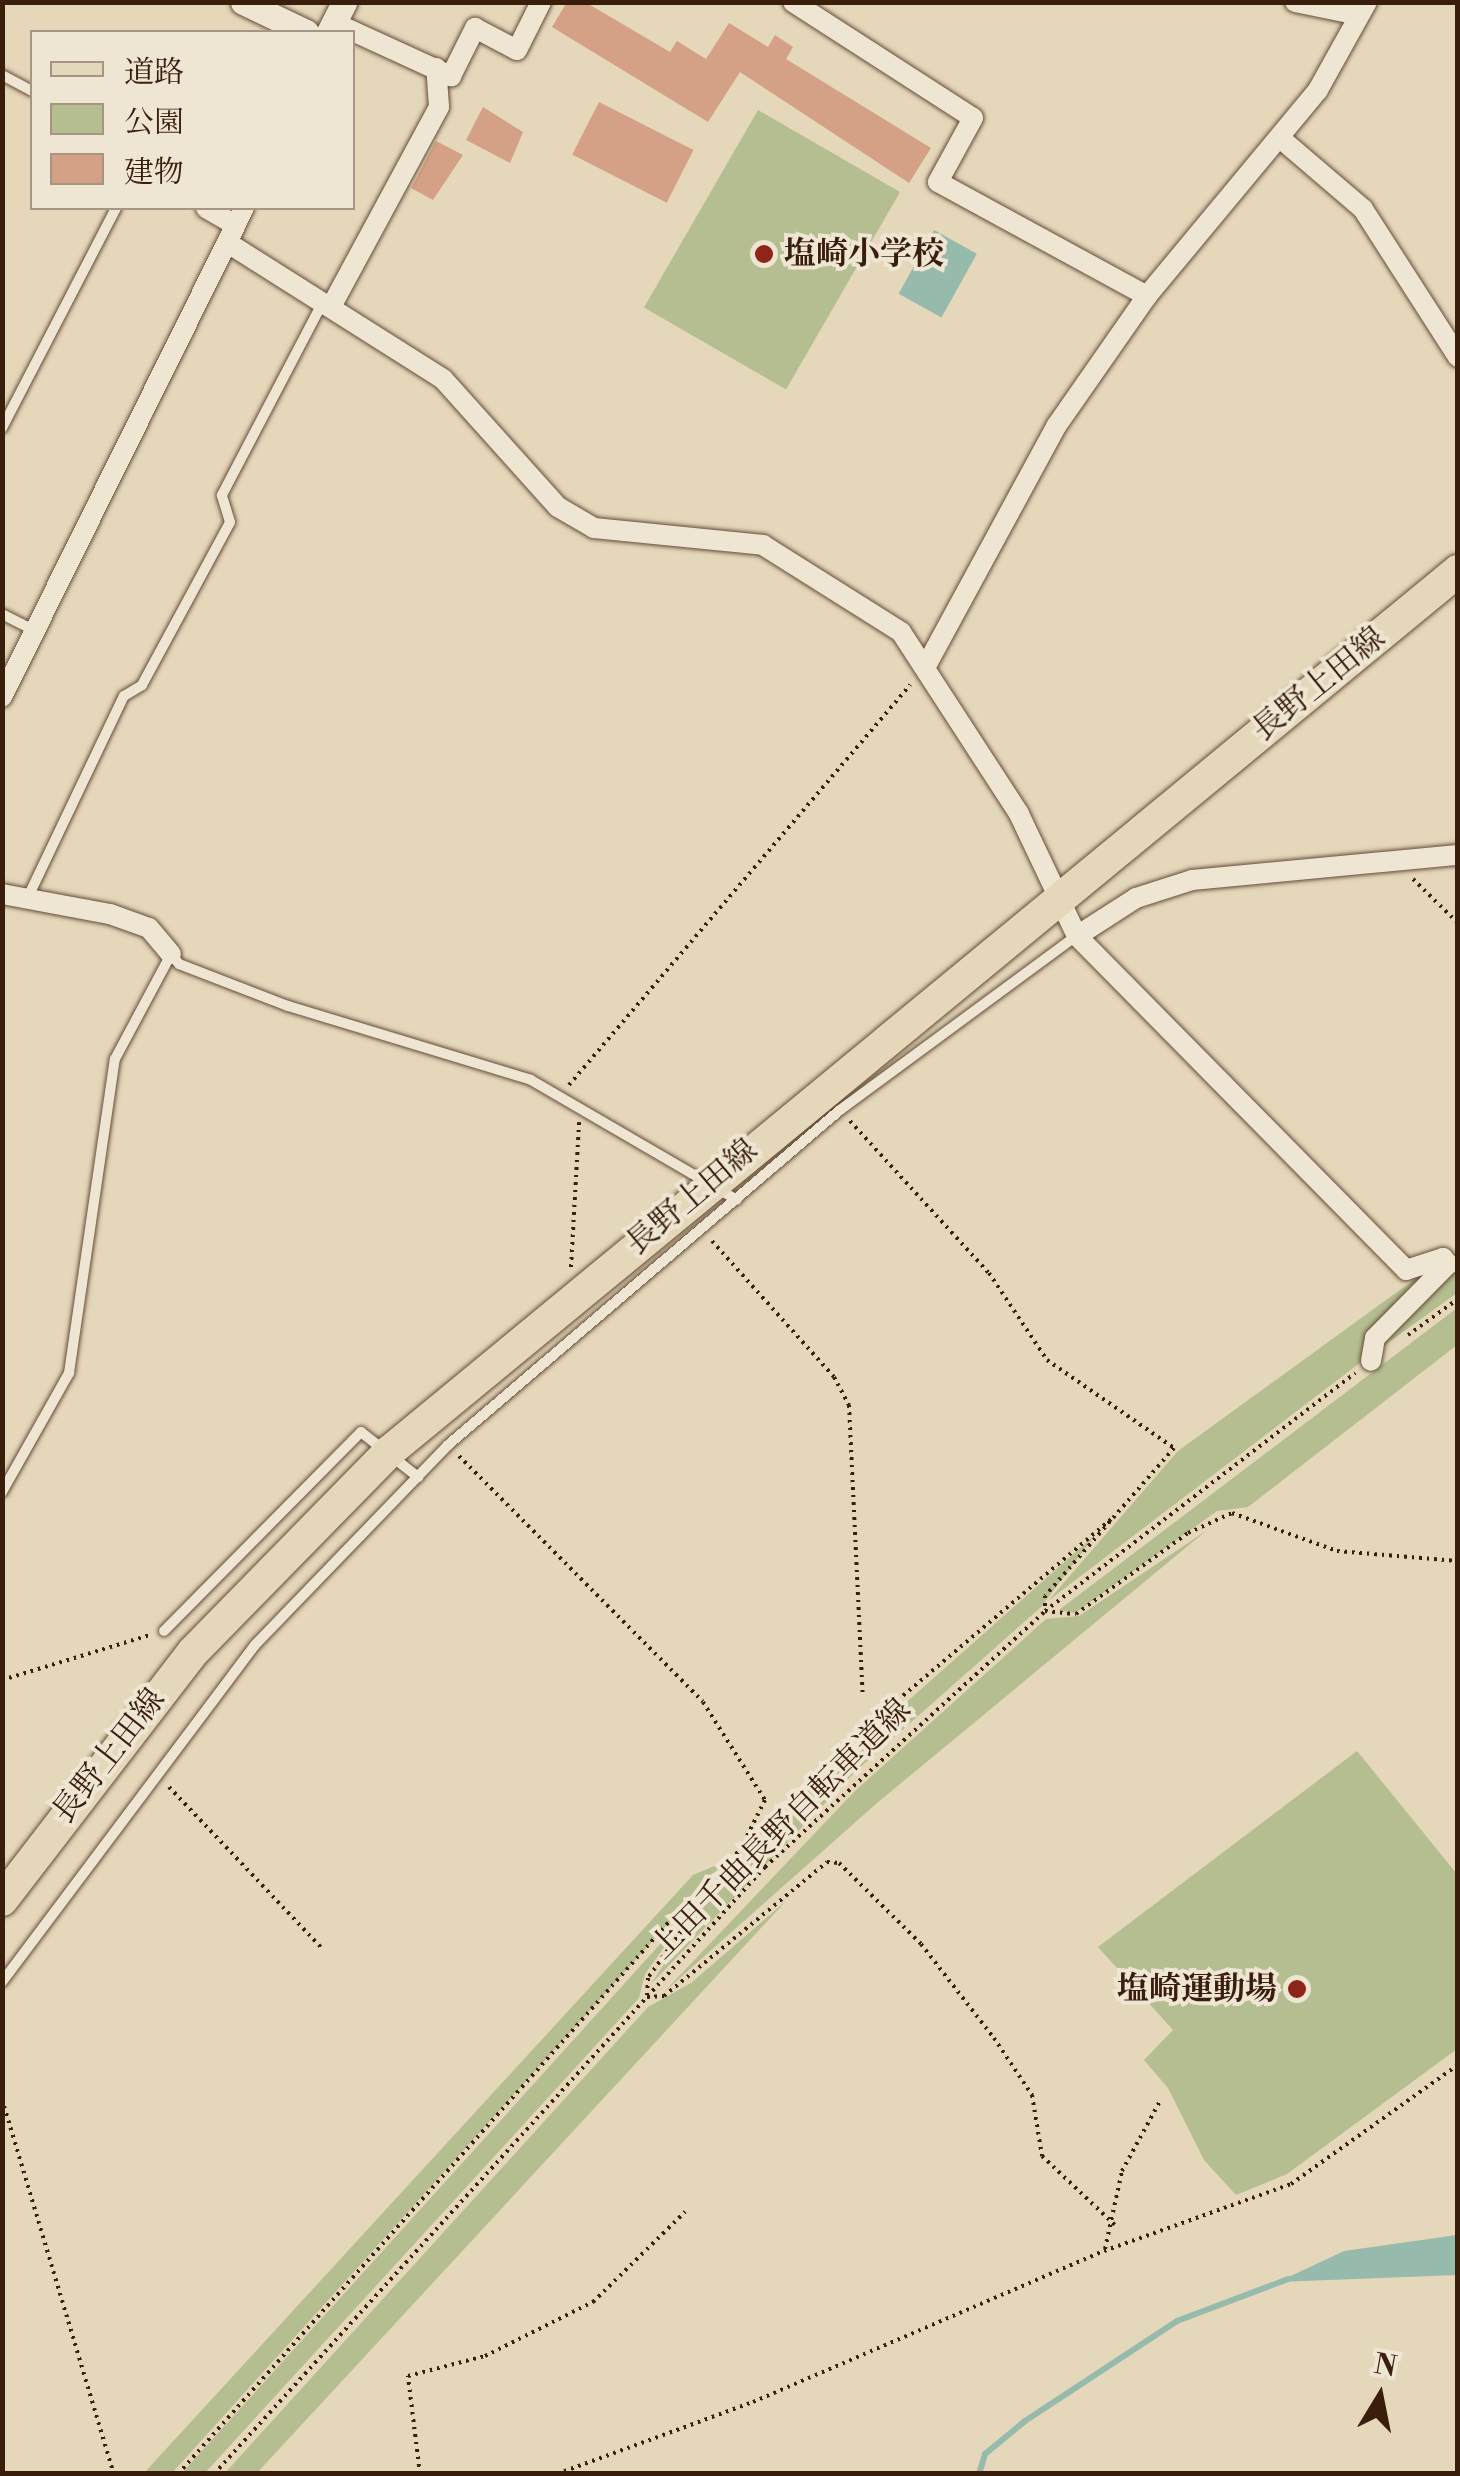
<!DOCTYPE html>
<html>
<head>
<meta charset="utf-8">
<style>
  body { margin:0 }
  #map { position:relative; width:1460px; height:2476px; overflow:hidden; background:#e5d7ba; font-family:"Libre Bodoni","Noto Serif JP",serif }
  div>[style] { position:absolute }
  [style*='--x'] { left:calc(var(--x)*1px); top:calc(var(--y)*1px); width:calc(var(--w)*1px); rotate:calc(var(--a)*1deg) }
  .green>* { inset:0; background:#b4be90; transform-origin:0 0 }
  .water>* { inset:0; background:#96baac; transform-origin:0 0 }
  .stream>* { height:6px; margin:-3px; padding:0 3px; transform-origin:3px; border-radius:3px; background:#96baac }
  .building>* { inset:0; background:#d4a086; transform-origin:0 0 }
  .path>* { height:4px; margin-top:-2px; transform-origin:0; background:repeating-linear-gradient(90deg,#391e0c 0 2.5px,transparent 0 7.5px) }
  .roads { filter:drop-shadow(0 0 2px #644c38) drop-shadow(0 0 2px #644c38) }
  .service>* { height:10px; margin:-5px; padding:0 5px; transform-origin:5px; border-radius:5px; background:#eee5d2 }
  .minor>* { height:20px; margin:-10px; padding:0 10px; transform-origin:10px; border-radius:10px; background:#eee5d2 }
  .tertiary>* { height:25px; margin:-12.5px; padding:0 12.5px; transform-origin:12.5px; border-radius:12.5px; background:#eee5d2 }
  .primary>* { height:32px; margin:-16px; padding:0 16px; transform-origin:16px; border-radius:16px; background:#e5d7ba }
  .dots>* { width:28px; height:28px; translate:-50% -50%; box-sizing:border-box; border:5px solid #eee5d2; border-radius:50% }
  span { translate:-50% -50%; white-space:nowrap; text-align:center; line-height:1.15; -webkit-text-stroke:8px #eee5d2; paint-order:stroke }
  .poi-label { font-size:32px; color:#391e0c; font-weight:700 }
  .left { translate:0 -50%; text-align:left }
  .right { translate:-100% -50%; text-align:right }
  .street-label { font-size:32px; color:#391e0c }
  .frame { position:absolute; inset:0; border:5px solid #391e0c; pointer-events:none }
  .legend { position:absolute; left:30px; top:30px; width:325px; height:180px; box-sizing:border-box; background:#eee5d2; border:2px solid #a69583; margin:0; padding:12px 18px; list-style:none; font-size:30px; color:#391e0c }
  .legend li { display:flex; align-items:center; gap:20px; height:50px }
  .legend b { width:50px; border:2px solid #a69583 }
  .north { position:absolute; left:1330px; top:2346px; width:100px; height:100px; -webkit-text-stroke:8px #eee5d2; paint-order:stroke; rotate:10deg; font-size:28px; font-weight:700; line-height:40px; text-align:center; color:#391e0c }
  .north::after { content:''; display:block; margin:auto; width:35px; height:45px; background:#391e0c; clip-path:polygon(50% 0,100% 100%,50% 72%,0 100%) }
</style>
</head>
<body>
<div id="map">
  <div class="green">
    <i style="left:758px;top:110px;width:164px;height:228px;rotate:30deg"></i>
    <i style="clip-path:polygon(1437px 1263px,1371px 1334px,1361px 1362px,1048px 1601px,1178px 1451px)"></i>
    <i style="clip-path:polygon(1457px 1264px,1457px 1293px,1378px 1350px,1380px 1339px)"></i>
    <i style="clip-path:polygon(1457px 1308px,1457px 1345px,1248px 1507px,1217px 1511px,1075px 1613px,1059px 1610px)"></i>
    <i style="clip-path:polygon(1206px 1531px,877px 1803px,664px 1992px,855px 1791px,1046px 1619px,1079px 1616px)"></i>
    <i style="clip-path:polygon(1096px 1534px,1041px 1607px,856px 1771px,651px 1984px,711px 1894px,813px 1785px)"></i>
    <i style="clip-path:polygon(1357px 1751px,1457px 1874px,1457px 2049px,1287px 2174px,1236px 2195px,1204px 2160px,1168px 2088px,1144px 2060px,1173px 2030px,1098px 1947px)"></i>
    <i style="clip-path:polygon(724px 1862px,172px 2473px,144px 2473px,693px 1875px)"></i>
    <i style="clip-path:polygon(786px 1901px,257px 2473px,225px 2473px,648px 2007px,691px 1983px)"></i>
    <i style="clip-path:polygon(690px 1911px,645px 1974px,639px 1998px,205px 2473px,182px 2473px)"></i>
  </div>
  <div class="water">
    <i style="left:934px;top:230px;width:49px;height:73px;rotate:29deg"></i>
    <i style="clip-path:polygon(1457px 2235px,1457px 2275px,1278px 2282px,1344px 2251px)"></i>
  </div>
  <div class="stream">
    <i style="--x:979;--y:2474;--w:21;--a:-73"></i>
    <i style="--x:985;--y:2454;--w:52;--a:-39.5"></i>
    <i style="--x:1025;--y:2421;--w:182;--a:-33.3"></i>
    <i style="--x:1177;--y:2321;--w:119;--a:-20.7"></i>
  </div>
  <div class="building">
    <i style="clip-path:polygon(567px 2px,585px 2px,670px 52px,677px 41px,706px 59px,729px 23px,768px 47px,775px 35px,793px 47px,786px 59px,931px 148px,909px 183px,740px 72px,708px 122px,552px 27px)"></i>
    <i style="left:599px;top:102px;width:106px;height:59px;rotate:27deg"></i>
    <i style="clip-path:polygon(483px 107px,523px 132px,510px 163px,466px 140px)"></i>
    <i style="clip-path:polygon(436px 141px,463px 155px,433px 200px,411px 188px)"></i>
  </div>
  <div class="path">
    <i style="--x:1413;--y:879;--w:63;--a:44.4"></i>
    <i style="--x:569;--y:1085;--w:526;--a:-49.55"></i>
    <i style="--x:850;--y:1121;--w:206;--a:47.6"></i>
    <i style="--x:989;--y:1273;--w:105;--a:56.3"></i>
    <i style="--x:1047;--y:1360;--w:155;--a:34.7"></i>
    <i style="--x:1174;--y:1448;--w:196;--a:131.1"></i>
    <i style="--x:1045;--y:1596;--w:15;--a:90"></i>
    <i style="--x:1045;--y:1611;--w:31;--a:6"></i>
    <i style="--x:1076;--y:1614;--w:138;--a:-35.9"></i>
    <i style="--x:1188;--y:1533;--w:48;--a:-24.4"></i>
    <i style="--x:1232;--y:1513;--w:112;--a:19.9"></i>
    <i style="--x:1337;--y:1551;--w:121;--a:4.7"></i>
    <i style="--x:712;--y:1241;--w:183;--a:48.1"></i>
    <i style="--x:834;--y:1377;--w:32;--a:62"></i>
    <i style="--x:849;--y:1405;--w:292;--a:87.3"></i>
    <i style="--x:571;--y:1267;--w:145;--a:-86.8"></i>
    <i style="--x:1408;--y:1335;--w:62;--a:-35.8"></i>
    <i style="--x:459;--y:1456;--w:346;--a:45.2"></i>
    <i style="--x:703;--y:1702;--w:116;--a:57.7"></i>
    <i style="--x:765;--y:1800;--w:51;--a:116.6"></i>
    <i style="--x:742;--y:1846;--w:162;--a:125.5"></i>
    <i style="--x:648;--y:1978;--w:19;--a:93"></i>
    <i style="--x:647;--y:1997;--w:17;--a:-3"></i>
    <i style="--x:664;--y:1996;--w:211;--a:-39.4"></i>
    <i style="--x:827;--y:1862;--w:12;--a:5"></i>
    <i style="--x:839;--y:1863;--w:115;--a:44.6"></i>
    <i style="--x:921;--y:1944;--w:119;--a:52.2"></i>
    <i style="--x:994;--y:2038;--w:69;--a:56.3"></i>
    <i style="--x:1032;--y:2095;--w:62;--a:80.7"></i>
    <i style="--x:1042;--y:2156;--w:100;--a:43.4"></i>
    <i style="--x:2;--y:1680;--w:155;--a:-16.9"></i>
    <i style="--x:169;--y:1787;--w:222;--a:46.5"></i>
    <i style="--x:743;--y:1848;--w:199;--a:-44"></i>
    <i style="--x:886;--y:1710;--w:297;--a:-40.3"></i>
    <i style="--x:2;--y:2099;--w:391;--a:73.4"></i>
    <i style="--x:1105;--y:2249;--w:80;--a:-77.7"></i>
    <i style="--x:1122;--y:2171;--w:80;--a:-61.5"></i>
    <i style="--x:178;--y:2474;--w:748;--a:-48.36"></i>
    <i style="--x:675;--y:1915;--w:22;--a:-27"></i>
    <i style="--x:214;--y:2474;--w:820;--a:-47.77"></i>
    <i style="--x:765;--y:1867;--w:379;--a:-42.4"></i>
    <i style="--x:1045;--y:1611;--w:391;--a:-37.5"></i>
    <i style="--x:420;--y:2474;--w:99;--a:-97"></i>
    <i style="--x:408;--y:2376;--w:80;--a:-14.6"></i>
    <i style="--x:485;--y:2356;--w:121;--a:-26.6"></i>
    <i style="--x:593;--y:2302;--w:129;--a:-44.4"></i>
    <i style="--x:557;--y:2474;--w:209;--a:-20.2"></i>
    <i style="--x:753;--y:2402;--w:382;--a:-23.3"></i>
    <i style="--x:1104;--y:2251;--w:199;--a:-19.7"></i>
    <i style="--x:1291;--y:2184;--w:205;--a:-35.5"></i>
  </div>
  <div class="roads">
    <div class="service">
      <i style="--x:2;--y:75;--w:34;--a:28"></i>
      <i style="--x:2;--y:428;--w:248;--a:-62.6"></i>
      <i style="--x:2;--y:614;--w:38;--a:27"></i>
      <i style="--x:27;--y:899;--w:225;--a:-64.5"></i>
      <i style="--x:124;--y:696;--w:21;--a:-31"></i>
      <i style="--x:142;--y:685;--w:185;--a:-61.6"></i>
      <i style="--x:230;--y:522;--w:28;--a:-107"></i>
      <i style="--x:222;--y:495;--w:218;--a:-62.4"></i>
      <i style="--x:2;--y:1492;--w:137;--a:-60.6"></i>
      <i style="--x:69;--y:1373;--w:317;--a:-81.7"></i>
      <i style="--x:115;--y:1059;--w:119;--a:-61.9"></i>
      <i style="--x:171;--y:954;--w:13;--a:51"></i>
      <i style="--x:179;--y:964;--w:117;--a:21.1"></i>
      <i style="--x:288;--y:1006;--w:254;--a:16.9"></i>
      <i style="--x:531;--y:1080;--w:238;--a:30.2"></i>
      <i style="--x:164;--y:1631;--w:280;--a:-45.3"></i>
      <i style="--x:361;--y:1432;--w:73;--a:38.3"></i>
      <i style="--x:2;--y:1982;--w:421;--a:-53.1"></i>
      <i style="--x:255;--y:1645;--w:278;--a:-46"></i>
      <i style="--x:448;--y:1445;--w:516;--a:-40.52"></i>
      <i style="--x:840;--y:1110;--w:293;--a:-36.4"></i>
    </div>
    <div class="minor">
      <i style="--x:793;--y:2;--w:214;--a:32.8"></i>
      <i style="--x:973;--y:118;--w:73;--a:118.7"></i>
      <i style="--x:938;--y:182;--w:238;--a:28.6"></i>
      <i style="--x:1295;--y:2;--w:65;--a:11.5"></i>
      <i style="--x:335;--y:23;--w:128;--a:24.6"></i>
      <i style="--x:451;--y:76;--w:54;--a:-63.4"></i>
      <i style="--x:475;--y:28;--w:47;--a:27.6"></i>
      <i style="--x:517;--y:50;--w:54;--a:-63.4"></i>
      <i style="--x:1280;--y:138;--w:109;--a:40.5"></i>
      <i style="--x:1363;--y:209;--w:176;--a:57.3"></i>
      <i style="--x:206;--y:208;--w:34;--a:30"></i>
      <i style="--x:228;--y:243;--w:254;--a:32.3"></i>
      <i style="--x:443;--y:379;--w:172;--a:48.1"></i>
      <i style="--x:558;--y:507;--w:42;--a:30.3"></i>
      <i style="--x:594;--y:528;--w:170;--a:5.7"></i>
      <i style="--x:763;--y:545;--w:163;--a:32.2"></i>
      <i style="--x:901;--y:632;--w:217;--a:57"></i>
      <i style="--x:1019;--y:814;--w:135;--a:64.6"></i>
      <i style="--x:1077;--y:936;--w:469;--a:45.4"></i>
      <i style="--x:1406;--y:1270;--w:39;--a:-18"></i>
      <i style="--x:1443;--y:1258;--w:8;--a:50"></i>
      <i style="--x:1448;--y:1264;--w:104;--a:134.6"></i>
      <i style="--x:1375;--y:1338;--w:23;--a:100"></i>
      <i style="--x:332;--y:305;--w:225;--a:-61.6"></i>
      <i style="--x:439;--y:107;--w:39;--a:-94"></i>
      <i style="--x:926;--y:666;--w:274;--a:-61.5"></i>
      <i style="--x:1057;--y:425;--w:157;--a:-55.1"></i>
      <i style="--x:1147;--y:296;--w:268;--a:-50.3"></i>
      <i style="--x:1318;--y:90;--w:101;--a:-60.9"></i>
      <i style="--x:2;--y:697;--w:546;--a:-63.67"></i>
      <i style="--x:2;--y:894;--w:110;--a:10.5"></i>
      <i style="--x:110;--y:914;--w:41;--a:19.7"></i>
      <i style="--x:149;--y:928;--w:34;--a:50"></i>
      <i style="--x:1077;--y:936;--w:70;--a:-32.8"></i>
      <i style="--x:1136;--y:898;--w:59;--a:-17.8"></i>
      <i style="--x:1192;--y:880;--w:267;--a:-5.4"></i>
    </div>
    <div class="tertiary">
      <i style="--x:243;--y:2;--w:70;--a:25.5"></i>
      <i style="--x:329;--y:32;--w:34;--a:-63"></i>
    </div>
    <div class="primary">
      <i style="--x:2;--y:1900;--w:313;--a:-52.4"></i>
      <i style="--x:193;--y:1652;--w:281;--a:-45.6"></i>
      <i style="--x:390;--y:1451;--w:1384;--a:-39.49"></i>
    </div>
  </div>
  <div class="dots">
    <i style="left:764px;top:254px;background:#8f2418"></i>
    <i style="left:1297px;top:1989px;background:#8f2418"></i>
  </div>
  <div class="poi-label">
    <span class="left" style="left:784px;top:254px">塩崎小学校</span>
    <span class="right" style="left:1277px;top:1989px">塩崎運動場</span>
  </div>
  <div class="street-label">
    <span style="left:1319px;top:684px;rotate:-39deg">長野上田線</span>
    <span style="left:692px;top:1197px;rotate:-40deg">長野上田線</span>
    <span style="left:109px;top:1756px;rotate:-52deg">長野上田線</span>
    <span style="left:781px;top:1829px;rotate:-45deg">上田千曲長野自転車道線</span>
  </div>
  <div class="frame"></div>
  <ul class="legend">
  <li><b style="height:12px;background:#e5d7ba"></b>道路</li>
  <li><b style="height:28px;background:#b4be90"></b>公園</li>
  <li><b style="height:28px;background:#d4a086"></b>建物</li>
  </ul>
  <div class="north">N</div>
</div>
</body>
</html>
